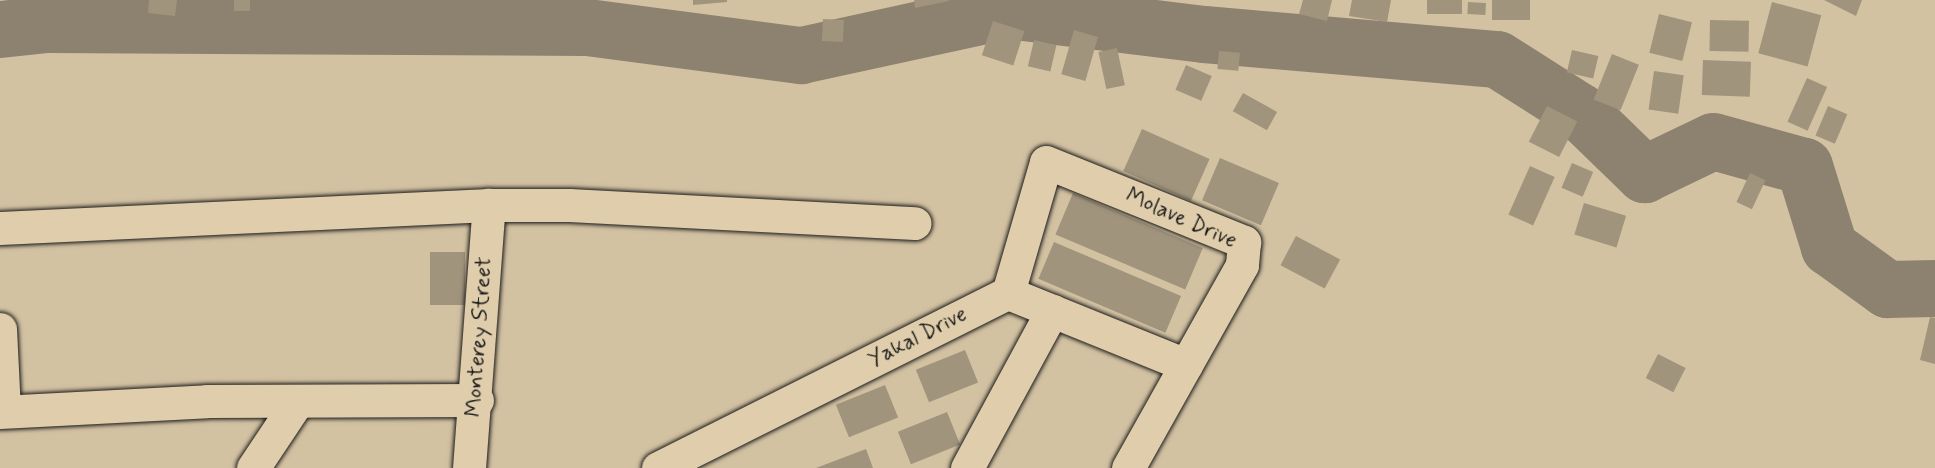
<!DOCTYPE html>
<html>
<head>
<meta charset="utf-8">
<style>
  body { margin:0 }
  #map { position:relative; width:1935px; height:468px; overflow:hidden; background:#d3c2a2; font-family:Mynerve,sans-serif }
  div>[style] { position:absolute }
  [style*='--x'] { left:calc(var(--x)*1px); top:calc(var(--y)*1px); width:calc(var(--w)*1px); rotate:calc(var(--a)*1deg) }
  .river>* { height:57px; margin:-28.5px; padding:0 28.5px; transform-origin:28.5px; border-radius:28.5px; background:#8d826f }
  .building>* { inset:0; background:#a0947d; transform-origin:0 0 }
  .roads { filter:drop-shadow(0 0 2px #1c1c1c) drop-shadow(0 0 2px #1c1c1c) }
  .minor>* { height:33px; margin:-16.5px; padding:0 16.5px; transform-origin:16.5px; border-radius:16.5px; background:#dfcdab }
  span { translate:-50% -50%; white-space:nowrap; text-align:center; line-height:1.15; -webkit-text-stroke:6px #dfcdab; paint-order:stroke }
  .street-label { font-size:22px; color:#1c1c1c }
</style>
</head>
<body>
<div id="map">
  <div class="river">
    <i style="--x:0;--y:29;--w:47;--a:-6.1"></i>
    <i style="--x:47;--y:24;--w:540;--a:0.32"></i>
    <i style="--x:587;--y:27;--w:216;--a:7.5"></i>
    <i style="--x:801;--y:55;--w:212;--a:-12.3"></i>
    <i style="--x:1008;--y:10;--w:197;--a:7"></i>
    <i style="--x:1204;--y:34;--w:294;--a:4.9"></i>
    <i style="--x:1497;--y:59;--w:97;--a:32.4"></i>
    <i style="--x:1579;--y:111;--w:91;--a:44.1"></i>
    <i style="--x:1644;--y:174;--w:76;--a:-25.6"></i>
    <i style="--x:1713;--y:141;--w:94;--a:15.4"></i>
    <i style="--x:1804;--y:166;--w:85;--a:72.8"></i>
    <i style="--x:1829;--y:247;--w:72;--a:35.9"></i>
    <i style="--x:1887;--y:289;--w:48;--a:-1.2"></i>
  </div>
  <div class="building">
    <i style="clip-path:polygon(149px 0,177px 0,175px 16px,148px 13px)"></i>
    <i style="left:234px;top:0;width:16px;height:11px"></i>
    <i style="clip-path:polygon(693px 0,727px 0,727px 2px,693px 5px)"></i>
    <i style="clip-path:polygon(914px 0,949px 0,949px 1px,915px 8px)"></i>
    <i style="clip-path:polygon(1303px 0,1332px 0,1327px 21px,1299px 14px)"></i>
    <i style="clip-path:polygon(1352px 0,1391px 0,1387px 22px,1349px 16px)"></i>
    <i style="left:1427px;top:0;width:35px;height:14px"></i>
    <i style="left:1492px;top:0;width:38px;height:20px"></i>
    <i style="clip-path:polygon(1824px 0,1862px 0,1856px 16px)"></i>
    <i style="left:1468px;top:2px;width:18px;height:12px;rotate:3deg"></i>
    <i style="left:1772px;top:2px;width:51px;height:53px;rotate:15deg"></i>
    <i style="left:1659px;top:14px;width:34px;height:40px;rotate:14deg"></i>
    <i style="left:823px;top:19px;width:21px;height:22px;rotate:3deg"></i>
    <i style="left:1710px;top:20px;width:39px;height:31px;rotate:1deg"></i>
    <i style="left:993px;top:21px;width:33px;height:36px;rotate:18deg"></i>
    <i style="left:1074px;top:30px;width:25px;height:46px;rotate:16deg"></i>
    <i style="left:1034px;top:40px;width:23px;height:27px;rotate:13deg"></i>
    <i style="left:1117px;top:48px;width:38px;height:19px;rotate:78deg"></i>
    <i style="left:1572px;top:50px;width:27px;height:23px;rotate:13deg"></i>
    <i style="left:1219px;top:51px;width:21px;height:18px;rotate:5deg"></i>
    <i style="left:1612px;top:54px;width:29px;height:49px;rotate:22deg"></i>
    <i style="left:1703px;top:60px;width:48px;height:35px;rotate:2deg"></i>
    <i style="left:1186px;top:65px;width:28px;height:27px;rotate:23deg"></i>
    <i style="left:1654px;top:71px;width:30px;height:39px;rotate:8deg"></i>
    <i style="left:1807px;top:78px;width:22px;height:48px;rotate:24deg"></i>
    <i style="left:1243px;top:93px;width:39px;height:21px;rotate:29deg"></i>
    <i style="left:1547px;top:106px;width:34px;height:40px;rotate:27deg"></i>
    <i style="left:1828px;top:106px;width:21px;height:32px;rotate:23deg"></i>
    <i style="left:1142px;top:129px;width:74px;height:46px;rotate:24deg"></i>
    <i style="left:1220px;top:158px;width:64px;height:46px;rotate:23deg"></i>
    <i style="left:1572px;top:163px;width:23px;height:27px;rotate:23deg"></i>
    <i style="left:1530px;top:166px;width:27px;height:53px;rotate:24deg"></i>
    <i style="left:1750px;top:173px;width:17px;height:32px;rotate:25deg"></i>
    <i style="left:1073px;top:193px;width:141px;height:45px;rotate:23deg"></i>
    <i style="left:1584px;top:203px;width:44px;height:33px;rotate:17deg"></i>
    <i style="left:1296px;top:236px;width:50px;height:33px;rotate:28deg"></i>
    <i style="left:1054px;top:242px;width:138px;height:40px;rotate:23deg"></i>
    <i style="left:430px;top:252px;width:35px;height:53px"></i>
    <i style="clip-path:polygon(1930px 317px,1935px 318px,1935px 364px,1920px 360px)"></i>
    <i style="left:965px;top:350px;width:35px;height:53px;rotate:68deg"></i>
    <i style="left:1658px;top:354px;width:31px;height:27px;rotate:27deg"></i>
    <i style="left:885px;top:385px;width:35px;height:53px;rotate:68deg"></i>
    <i style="left:947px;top:412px;width:35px;height:53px;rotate:68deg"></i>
    <i style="clip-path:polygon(866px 449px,873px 468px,816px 468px)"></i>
  </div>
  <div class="roads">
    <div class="minor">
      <i style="--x:0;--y:228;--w:490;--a:-2.7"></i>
      <i style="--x:489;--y:205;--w:80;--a:0"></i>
      <i style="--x:569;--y:205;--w:346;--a:3"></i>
      <i style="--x:1008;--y:293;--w:136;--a:-73.8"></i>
      <i style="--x:1046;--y:162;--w:214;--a:22"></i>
      <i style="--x:1244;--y:242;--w:23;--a:95"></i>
      <i style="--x:1242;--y:265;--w:233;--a:119.3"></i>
      <i style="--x:0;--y:329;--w:81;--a:87.2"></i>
      <i style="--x:0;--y:412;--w:207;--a:-3"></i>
      <i style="--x:207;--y:401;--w:270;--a:-0.2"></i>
      <i style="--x:253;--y:468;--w:79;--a:-56.3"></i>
      <i style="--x:469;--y:468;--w:264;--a:-85.7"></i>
      <i style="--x:658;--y:468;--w:391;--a:-26.6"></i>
      <i style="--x:1008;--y:293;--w:192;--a:22"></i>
      <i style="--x:967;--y:468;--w:179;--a:-61.6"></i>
    </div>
  </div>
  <div class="street-label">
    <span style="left:1181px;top:219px;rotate:24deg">Molave Drive</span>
    <span style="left:480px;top:337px;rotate:-86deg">Monterey Street</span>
    <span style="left:918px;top:338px;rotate:-27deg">Yakal Drive</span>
  </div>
</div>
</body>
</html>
